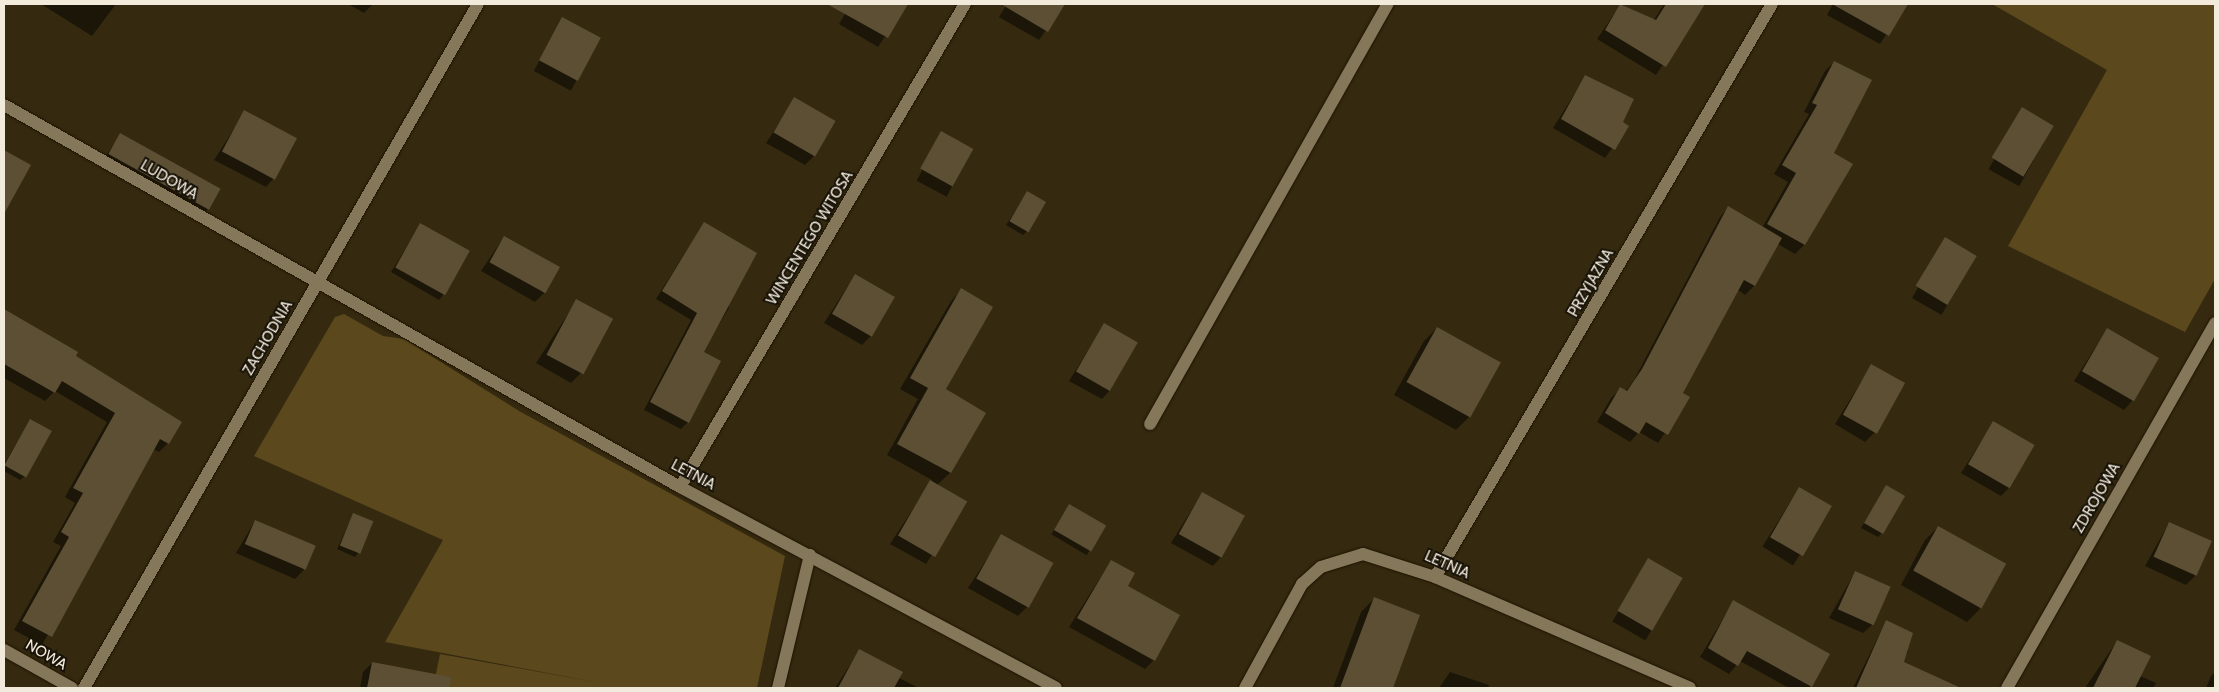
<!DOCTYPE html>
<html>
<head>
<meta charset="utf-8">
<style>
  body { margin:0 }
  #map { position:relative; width:2219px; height:692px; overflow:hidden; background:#352a0f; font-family:Cabin,sans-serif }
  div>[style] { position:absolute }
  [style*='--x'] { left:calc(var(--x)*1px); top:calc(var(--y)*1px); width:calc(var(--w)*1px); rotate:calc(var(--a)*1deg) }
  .green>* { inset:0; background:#5b481c }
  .shadow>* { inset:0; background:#0007; transform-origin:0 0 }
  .building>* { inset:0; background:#5c4f34; transform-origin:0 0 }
  .roads { filter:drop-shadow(0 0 1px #1d1200) drop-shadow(0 0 1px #1d1200) }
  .minor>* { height:12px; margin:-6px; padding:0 6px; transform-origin:6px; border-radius:6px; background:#85775a }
  .tertiary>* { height:12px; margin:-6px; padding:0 6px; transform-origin:6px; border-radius:6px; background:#85775a }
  span { translate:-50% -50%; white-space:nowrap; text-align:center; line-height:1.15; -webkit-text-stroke:4px #181308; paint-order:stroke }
  .street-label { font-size:15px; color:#f2eadb }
  .frame { position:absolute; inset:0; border:5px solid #f2eadb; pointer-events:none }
</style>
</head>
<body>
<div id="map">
  <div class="green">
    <i style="clip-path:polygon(1992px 4px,2215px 4px,2215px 279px,2185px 332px,2008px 246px,2107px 70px)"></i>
    <i style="clip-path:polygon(344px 314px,383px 336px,404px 339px,519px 411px,785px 556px,757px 688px,433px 688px,440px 654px,600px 683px,385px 642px,443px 540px,254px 456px,335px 317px)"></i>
  </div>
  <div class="shadow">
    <i style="clip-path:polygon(41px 4px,116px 4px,92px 36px)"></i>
    <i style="clip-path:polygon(348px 4px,373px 4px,364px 13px)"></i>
    <i style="clip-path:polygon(851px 4px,903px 4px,906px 5px,878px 47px,839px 24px)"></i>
    <i style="clip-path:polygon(1007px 4px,1064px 4px,1039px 40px,999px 17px)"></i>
    <i style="clip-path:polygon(1621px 4px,1654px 20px,1664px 4px,1691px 4px,1700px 9px,1656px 75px,1597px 39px)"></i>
    <i style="clip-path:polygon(1833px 4px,1906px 4px,1880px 44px,1827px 15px)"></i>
    <i style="left:562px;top:18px;width:42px;height:60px;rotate:28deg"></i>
    <i style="clip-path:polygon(1834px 62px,1833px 154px,1851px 164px,1804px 245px,1795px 254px,1778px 244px,1754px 286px,1745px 295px,1738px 290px,1681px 393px,1688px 398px,1658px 443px,1639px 432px,1630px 442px,1597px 422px,1611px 398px,1620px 389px,1625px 392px,1634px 380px,1720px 217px,1728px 208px,1762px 228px,1788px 182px,1774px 174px,1809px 114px,1804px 112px,1825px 71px)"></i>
    <i style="clip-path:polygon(1585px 77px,1633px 99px,1622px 123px,1628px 126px,1605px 158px,1553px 128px)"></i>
    <i style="clip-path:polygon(795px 99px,814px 156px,805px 165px,766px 143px)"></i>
    <i style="left:2022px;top:109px;width:35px;height:69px;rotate:29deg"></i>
    <i style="clip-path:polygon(245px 112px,274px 178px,266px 187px,214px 160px)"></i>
    <i style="left:942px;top:133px;width:34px;height:54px;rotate:28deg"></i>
    <i style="clip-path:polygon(121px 134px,208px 209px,199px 217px,101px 163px)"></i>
    <i style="clip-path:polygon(4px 150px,29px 165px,4px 206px)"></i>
    <i style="clip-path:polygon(1027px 193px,1027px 231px,1023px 235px,1006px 225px)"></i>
    <i style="clip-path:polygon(704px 223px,729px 308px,702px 352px,688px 422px,681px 429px,644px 410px,691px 320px,656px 299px)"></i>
    <i style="clip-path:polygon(421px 224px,443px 295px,439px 300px,391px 272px)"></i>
    <i style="clip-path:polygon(504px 237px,544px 293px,535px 302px,481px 271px)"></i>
    <i style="left:1946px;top:239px;width:34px;height:68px;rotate:30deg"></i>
    <i style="clip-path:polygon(855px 275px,871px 336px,862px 345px,824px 323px)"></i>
    <i style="clip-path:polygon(961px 290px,944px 389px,984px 414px,950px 473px,937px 485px,966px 502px,926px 564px,890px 544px,932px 480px,887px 455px,918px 399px,900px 389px,951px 301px)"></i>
    <i style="clip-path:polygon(577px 300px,580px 374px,571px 383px,536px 363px)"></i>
    <i style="clip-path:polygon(10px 314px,74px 356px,168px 443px,159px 452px,153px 449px,42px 645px,14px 630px,61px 546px,53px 542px,75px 503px,65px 497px,107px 422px,55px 391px,45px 401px,4px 378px,4px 321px)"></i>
    <i style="clip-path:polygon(1104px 325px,1110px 390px,1102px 399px,1069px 381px)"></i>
    <i style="clip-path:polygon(1437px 328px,1469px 417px,1456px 430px,1394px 395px,1424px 341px)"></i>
    <i style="clip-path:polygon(2107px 329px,2132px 401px,2124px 410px,2074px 381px)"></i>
    <i style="clip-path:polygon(1871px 366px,1874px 433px,1865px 442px,1835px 424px)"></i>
    <i style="clip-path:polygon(30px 420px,25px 476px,20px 480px,4px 471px,4px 464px)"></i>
    <i style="clip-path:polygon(1993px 423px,2010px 487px,2001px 496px,1961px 473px)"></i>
    <i style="clip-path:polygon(1886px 487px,1882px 533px,1878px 537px,1861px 528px)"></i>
    <i style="left:1799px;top:488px;width:36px;height:69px;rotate:32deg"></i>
    <i style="clip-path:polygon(1202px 493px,1221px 557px,1213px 566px,1171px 543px)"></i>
    <i style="left:1069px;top:505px;width:41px;height:34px;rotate:31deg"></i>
    <i style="clip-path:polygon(353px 515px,359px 552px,355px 557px,337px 549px)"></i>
    <i style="clip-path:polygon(255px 521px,304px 570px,295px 579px,236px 553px)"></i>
    <i style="clip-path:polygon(2169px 523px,2195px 576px,2186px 585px,2145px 566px)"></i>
    <i style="clip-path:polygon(1938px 527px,1980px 609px,1967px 622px,1901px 585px,1925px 540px)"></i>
    <i style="clip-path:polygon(1002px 536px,1027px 607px,1018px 616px,968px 588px)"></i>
    <i style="left:1648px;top:560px;width:38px;height:71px;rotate:30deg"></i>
    <i style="clip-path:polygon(1111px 561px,1154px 660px,1145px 669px,1069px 627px)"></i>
    <i style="clip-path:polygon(1855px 572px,1872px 625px,1863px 633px,1829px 618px)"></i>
    <i style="clip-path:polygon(1374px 599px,1419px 615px,1392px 688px,1333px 688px,1361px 612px)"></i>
    <i style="clip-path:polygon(1733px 602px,1828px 654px,1809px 688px,1789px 688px,1740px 661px,1729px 674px,1700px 657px)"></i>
    <i style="clip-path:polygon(1886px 621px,1908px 651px,1902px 662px,1949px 684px,1947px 688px,1853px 688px)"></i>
    <i style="clip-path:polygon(2117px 641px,2140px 676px,2156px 683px,2153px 688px,2085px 688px)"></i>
    <i style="clip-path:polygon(859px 651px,899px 678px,919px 688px,835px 688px)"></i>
    <i style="clip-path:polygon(372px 663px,429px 674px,426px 688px,360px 688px,363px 672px)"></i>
    <i style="clip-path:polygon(1450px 672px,1489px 685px,1488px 688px,1439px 688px)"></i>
    <i style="clip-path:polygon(2215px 672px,2215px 688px,2206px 688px,2211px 676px)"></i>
  </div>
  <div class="building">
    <i style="clip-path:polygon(827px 4px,908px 4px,888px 38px)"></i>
    <i style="clip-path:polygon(1001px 4px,1065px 4px,1048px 32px)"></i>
    <i style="clip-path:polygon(1620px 4px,1656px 20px,1666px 4px,1705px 4px,1666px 67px,1605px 30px)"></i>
    <i style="clip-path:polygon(1832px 4px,1908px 4px,1889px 36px)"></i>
    <i style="left:562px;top:17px;width:44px;height:49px;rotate:28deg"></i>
    <i style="clip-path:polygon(1834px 61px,1872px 80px,1834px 153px,1853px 164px,1805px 245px,1767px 224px,1796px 173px,1782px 165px,1817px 105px,1812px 103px)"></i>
    <i style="clip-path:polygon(1585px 75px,1634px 99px,1623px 122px,1629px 126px,1615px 150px,1561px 119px)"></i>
    <i style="left:794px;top:97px;width:48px;height:41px;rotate:30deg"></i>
    <i style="left:2022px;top:107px;width:37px;height:59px;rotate:31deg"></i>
    <i style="left:244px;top:110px;width:60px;height:47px;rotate:28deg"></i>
    <i style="left:941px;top:131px;width:37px;height:43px;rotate:29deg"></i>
    <i style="left:120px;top:133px;width:115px;height:24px;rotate:29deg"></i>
    <i style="clip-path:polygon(4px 150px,31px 165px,4px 214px)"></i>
    <i style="left:1027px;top:191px;width:22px;height:35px;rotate:30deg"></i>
    <i style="clip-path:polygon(1728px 206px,1782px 238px,1755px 286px,1744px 280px,1683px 393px,1690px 397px,1668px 435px,1646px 422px,1639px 434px,1605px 413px,1620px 387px,1627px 391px,1642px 369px)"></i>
    <i style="clip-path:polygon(704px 222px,757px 253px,704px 352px,721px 361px,689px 423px,650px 402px,697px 313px,662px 291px)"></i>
    <i style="left:420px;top:223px;width:57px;height:51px;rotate:29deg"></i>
    <i style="left:504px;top:236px;width:64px;height:30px;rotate:29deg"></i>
    <i style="left:1945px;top:237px;width:37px;height:57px;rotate:31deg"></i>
    <i style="left:855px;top:274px;width:46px;height:46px;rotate:30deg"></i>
    <i style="clip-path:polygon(961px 288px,993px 307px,946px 389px,986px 413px,951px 473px,897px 444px,928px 388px,910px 378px)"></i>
    <i style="left:576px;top:299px;width:42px;height:63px;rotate:28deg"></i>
    <i style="clip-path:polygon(4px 309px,78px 352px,76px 356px,182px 422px,169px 444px,160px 439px,52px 637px,22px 621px,69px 537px,61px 532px,83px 493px,73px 488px,115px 413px,62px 381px,55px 393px,4px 364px)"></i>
    <i style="left:1104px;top:323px;width:39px;height:56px;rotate:30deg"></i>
    <i style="left:1437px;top:327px;width:73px;height:63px;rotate:29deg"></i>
    <i style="left:2107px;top:328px;width:60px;height:50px;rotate:30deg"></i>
    <i style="left:1871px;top:364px;width:39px;height:58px;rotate:29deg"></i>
    <i style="left:30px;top:419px;width:25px;height:53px;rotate:29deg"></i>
    <i style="left:1993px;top:421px;width:48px;height:50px;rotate:30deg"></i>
    <i style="left:930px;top:480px;width:43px;height:64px;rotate:30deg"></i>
    <i style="left:1886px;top:485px;width:22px;height:44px;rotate:30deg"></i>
    <i style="left:1799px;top:487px;width:38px;height:58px;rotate:30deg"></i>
    <i style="left:1202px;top:492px;width:49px;height:48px;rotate:29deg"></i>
    <i style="left:1069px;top:504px;width:43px;height:30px;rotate:30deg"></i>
    <i style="left:353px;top:513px;width:22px;height:35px;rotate:22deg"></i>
    <i style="left:255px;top:520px;width:66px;height:26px;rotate:23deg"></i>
    <i style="left:2169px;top:522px;width:47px;height:38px;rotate:24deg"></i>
    <i style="left:1938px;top:526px;width:78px;height:51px;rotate:29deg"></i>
    <i style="left:1001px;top:534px;width:60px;height:51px;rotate:29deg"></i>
    <i style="left:1648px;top:558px;width:40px;height:61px;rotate:30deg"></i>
    <i style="clip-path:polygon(1111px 560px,1135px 573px,1128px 586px,1180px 615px,1155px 661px,1077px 618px)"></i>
    <i style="left:1855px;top:571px;width:39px;height:42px;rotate:24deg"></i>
    <i style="clip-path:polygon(1374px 597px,1420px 615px,1393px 688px,1340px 688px)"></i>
    <i style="clip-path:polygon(1733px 600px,1830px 654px,1812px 687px,1747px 651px,1738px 666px,1708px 648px)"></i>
    <i style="clip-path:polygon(1886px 620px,1913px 633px,1904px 662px,1961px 688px,1856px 688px)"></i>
    <i style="clip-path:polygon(2117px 640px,2151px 656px,2135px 688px,2093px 688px)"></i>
    <i style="clip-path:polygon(859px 649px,903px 672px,894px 688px,838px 688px)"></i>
    <i style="clip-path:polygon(372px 662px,451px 677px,450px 688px,367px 688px)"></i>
  </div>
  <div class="roads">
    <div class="minor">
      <i style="--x:4;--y:105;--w:776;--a:29.47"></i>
      <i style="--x:680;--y:487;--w:426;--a:28.1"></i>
      <i style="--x:1150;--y:424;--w:483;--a:-60.5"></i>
      <i style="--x:680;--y:487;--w:561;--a:-59.46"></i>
      <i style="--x:1435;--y:577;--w:665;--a:-59.54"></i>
      <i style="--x:4;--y:650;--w:78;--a:29.2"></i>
      <i style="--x:778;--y:688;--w:137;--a:-76.5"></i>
      <i style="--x:1245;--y:688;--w:119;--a:-61.3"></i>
      <i style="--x:1302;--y:584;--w:25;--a:-42"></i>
      <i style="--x:1321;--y:567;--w:44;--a:-17.2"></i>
      <i style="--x:1363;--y:554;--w:76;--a:17.7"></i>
      <i style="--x:1435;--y:577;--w:278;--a:23.5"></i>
      <i style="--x:2007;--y:688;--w:420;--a:-60.3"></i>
    </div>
    <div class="tertiary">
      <i style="--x:84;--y:688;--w:789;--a:-60.06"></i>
    </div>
  </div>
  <div class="street-label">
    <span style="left:169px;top:180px;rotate:30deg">LUDOWA</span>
    <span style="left:810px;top:238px;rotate:-59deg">WINCENTEGO WITOSA</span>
    <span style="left:1591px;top:283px;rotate:-60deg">PRZYJAZNA</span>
    <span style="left:268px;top:338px;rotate:-60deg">ZACHODNIA</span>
    <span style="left:693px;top:475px;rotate:28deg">LETNIA</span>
    <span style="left:2097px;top:498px;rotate:-60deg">ZDROJOWA</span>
    <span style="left:1447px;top:565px;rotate:24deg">LETNIA</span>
    <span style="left:46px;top:655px;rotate:30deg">NOWA</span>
  </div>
  <div class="frame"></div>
</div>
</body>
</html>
